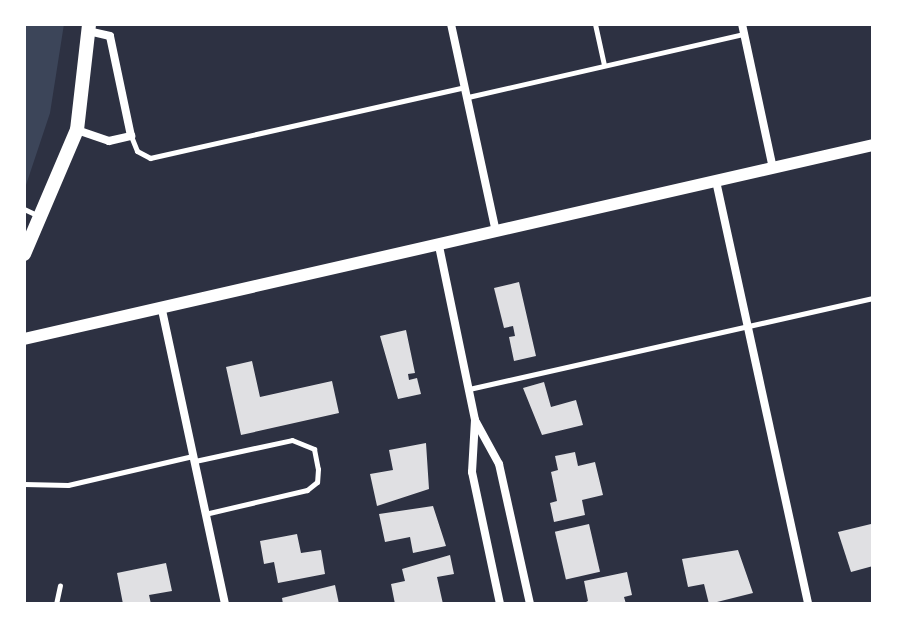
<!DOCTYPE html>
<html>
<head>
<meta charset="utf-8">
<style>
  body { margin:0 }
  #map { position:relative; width:897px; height:628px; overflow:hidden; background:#2d3142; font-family:"Titillium Web",sans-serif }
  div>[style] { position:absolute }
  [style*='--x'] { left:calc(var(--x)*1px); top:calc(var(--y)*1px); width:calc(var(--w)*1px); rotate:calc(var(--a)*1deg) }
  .green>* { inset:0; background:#3c4559 }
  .building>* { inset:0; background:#e0e0e3; transform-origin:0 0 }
  .service>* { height:5px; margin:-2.5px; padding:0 2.5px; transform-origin:2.5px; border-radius:2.5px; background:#fff }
  .minor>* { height:8px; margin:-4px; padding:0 4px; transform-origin:4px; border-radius:4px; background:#fff }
  .tertiary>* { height:12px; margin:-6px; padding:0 6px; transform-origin:6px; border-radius:6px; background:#fff }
  .secondary>* { height:14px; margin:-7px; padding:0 7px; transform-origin:7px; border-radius:7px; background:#fff }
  span { translate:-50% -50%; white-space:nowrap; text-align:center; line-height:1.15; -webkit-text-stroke:6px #fff; paint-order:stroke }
  .frame { position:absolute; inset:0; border:26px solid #fff; pointer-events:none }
</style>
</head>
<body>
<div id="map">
  <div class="green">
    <i style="clip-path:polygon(24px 24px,64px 24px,50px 113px,24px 191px)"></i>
  </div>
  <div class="building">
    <i style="clip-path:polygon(519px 282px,536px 356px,514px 361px,509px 337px,515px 336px,513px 326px,504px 328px,494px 288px)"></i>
    <i style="clip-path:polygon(406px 330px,415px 373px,408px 374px,409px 380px,417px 378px,421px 394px,398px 399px,380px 336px)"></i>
    <i style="clip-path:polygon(252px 361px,260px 397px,332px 381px,339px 413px,241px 435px,226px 367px)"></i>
    <i style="clip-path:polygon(544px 382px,551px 407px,576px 400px,583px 425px,542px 435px,523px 388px)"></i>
    <i style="clip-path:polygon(426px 443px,429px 489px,377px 506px,370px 474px,393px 470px,389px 450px)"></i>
    <i style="clip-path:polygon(575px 452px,578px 466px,595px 462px,603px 495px,582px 500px,585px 515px,554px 522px,550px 503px,557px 501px,551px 472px,558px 470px,555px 456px)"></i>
    <i style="clip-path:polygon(433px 506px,446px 546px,413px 553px,410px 537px,385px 542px,379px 514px)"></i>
    <i style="left:589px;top:524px;width:49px;height:35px;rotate:77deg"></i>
    <i style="clip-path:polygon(871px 524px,873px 566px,851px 572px,838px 532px)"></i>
    <i style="clip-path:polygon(297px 534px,301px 553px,321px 550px,325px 574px,278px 583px,274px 562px,264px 564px,260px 541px)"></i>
    <i style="clip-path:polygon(738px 550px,753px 593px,709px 604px,704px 584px,688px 587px,682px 559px)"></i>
    <i style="clip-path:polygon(450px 555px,454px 574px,437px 577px,443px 604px,395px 604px,391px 584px,405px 581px,402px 569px)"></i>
    <i style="clip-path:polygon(166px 563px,172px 591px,149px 595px,151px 604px,123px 604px,117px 573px)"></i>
    <i style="clip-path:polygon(627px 572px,632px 595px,624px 597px,626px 604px,582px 604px,588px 601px,584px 581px)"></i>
    <i style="clip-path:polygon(335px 585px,339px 604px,283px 604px,282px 598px)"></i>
  </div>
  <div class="service">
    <i style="--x:595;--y:24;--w:42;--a:77.6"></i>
    <i style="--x:468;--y:97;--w:283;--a:-12.9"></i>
    <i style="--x:131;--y:136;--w:16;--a:68"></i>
    <i style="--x:137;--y:151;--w:15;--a:28"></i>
    <i style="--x:150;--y:158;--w:322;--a:-12.7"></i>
    <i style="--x:24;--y:209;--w:14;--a:25"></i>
    <i style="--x:469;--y:389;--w:414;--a:-12.7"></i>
    <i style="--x:195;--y:461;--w:99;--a:-12.2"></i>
    <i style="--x:292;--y:440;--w:24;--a:22"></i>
    <i style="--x:314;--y:449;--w:20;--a:79"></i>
    <i style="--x:318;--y:469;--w:13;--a:94"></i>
    <i style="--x:317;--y:482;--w:13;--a:141"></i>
    <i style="--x:307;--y:490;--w:105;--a:166.8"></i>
    <i style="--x:24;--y:484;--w:44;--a:1.3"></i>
    <i style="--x:68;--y:485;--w:128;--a:-13.1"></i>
    <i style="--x:56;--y:604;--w:19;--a:-78"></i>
  </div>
  <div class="minor">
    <i style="--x:451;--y:24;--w:213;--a:77.8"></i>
    <i style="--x:742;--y:24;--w:147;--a:77.9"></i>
    <i style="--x:77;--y:130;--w:34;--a:19"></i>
    <i style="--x:109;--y:141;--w:23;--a:-13"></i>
    <i style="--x:131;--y:136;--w:102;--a:-101.9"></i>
    <i style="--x:110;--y:36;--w:23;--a:-167"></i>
    <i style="--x:716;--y:181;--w:433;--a:77.7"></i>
    <i style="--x:439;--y:246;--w:178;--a:78.3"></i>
    <i style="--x:475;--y:420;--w:52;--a:93.3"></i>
    <i style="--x:472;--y:472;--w:135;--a:78"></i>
    <i style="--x:162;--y:310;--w:301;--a:77.9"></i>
    <i style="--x:476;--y:422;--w:48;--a:61.3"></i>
    <i style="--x:499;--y:464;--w:143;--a:77.5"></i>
  </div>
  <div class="tertiary">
    <i style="--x:24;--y:339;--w:871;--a:-12.87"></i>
  </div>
  <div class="secondary">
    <i style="--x:24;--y:254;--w:135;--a:-66.9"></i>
    <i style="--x:77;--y:130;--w:107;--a:-83.5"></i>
  </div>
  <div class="frame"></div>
</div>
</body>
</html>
